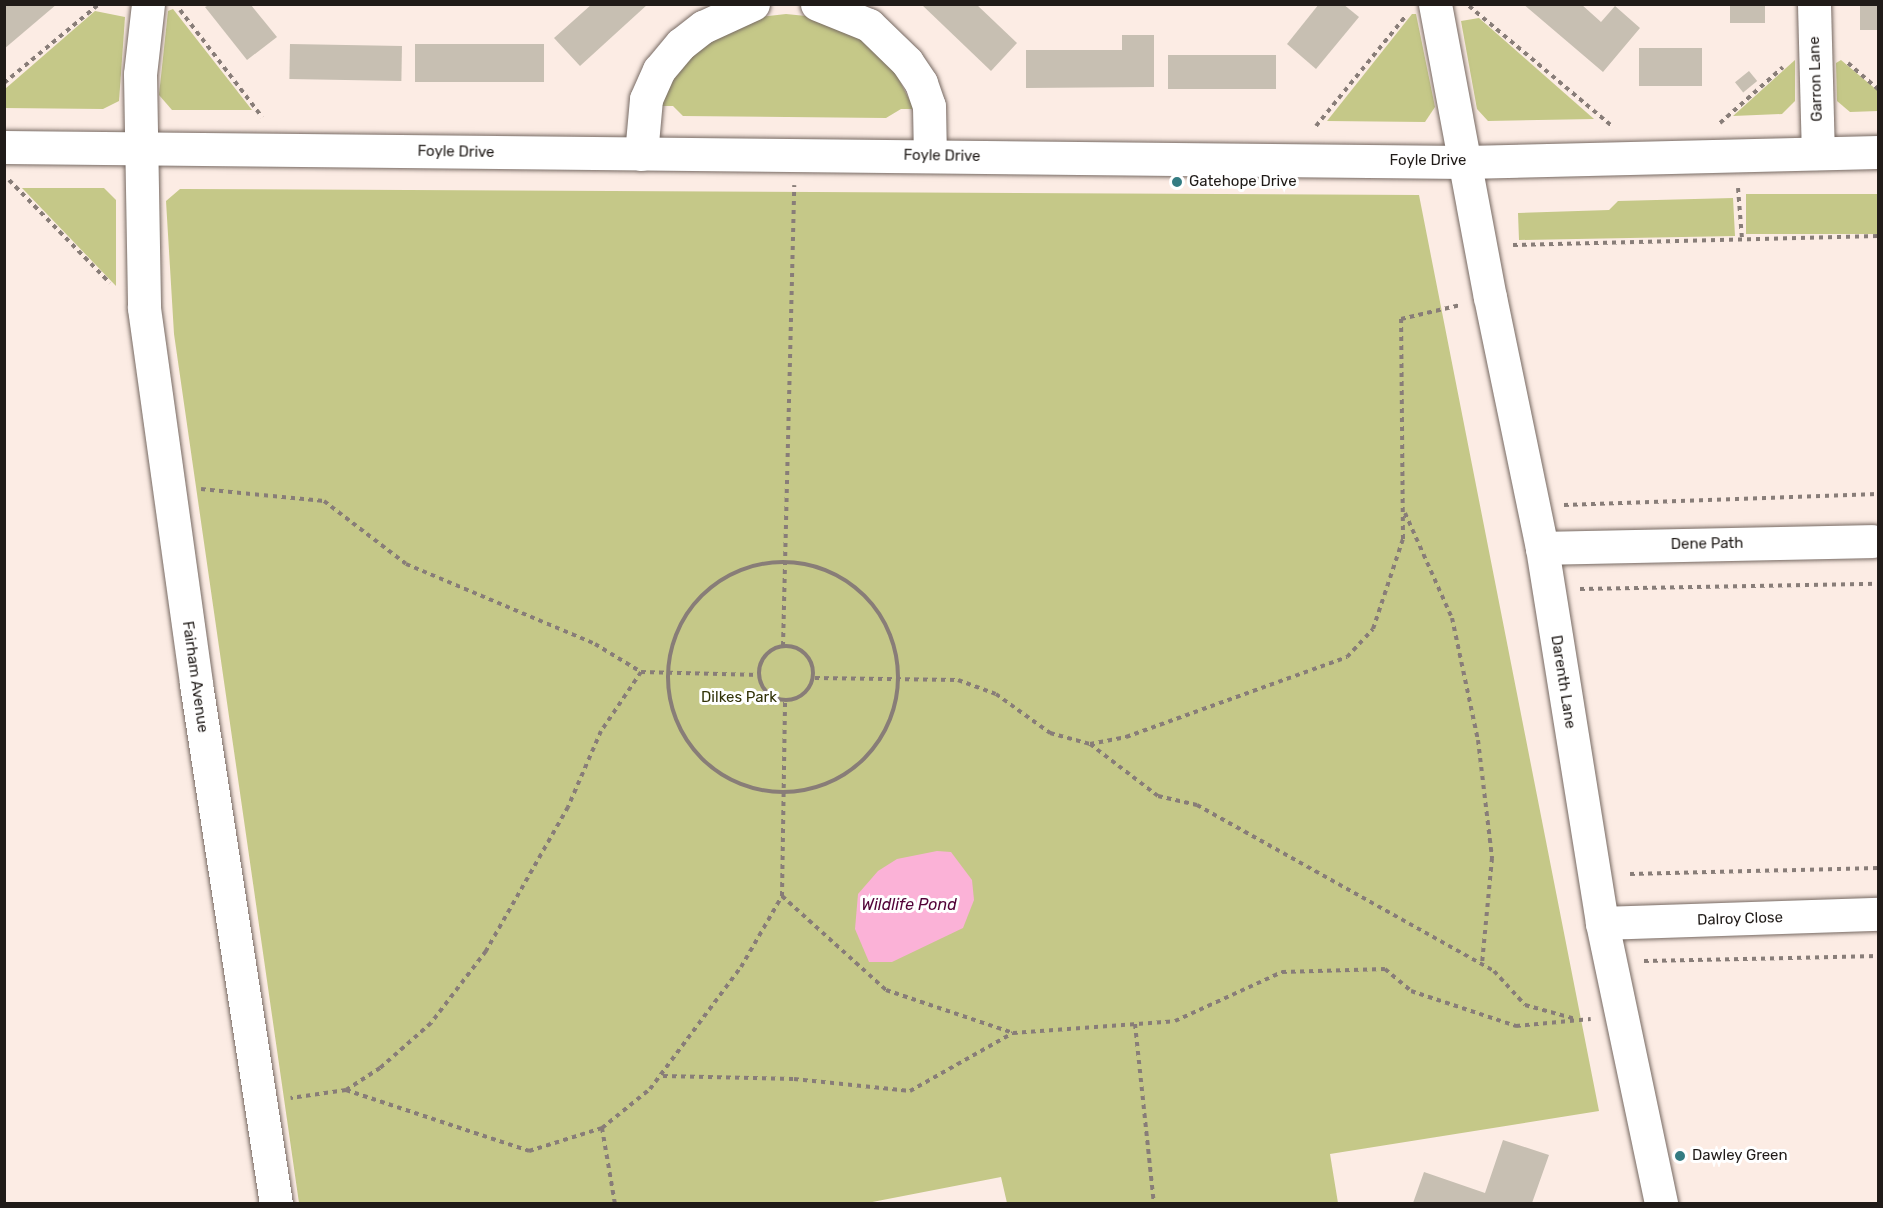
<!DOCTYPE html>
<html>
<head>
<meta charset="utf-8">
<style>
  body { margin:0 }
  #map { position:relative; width:1883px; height:1208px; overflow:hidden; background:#fcece4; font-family:Rubik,sans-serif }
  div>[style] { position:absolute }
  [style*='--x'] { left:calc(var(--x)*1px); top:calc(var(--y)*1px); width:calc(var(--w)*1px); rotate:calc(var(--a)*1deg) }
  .green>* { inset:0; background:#c5c888; transform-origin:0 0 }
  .water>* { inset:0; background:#fbb2d7 }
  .building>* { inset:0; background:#c7bfb2; transform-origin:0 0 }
  .path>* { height:4px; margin-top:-2px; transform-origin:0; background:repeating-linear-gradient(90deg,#887d78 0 4.5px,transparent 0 9px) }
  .path>.ring { margin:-2px; padding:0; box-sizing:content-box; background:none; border:4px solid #887d78; border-radius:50% }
  .roads { filter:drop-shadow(0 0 2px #766962) drop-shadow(0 0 2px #766962) }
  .minor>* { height:33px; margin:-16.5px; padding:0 16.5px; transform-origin:16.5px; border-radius:16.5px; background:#fff }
  .dots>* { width:16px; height:16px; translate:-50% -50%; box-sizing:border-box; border:3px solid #fff; border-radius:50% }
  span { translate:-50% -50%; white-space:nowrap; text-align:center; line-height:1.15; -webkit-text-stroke:6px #fff; paint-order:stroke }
  .street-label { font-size:15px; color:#201b18 }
  .poi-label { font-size:15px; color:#201b18 }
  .left { translate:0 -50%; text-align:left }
  .park-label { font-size:15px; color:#323308 }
  .water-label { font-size:16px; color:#530338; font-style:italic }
  .frame { position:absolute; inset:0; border:6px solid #201b18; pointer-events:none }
</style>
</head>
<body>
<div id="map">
  <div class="green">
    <i style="clip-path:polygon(173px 9px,252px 110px,172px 110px,159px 95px,168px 11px)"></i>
    <i style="clip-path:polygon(95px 11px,125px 17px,119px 101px,103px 109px,5px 108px,5px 89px)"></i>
    <i style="clip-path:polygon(786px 14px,816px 17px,847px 27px,891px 64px,914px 109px,901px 109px,886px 118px,683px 116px,673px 106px,659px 106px,672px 76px,698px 48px,759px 17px)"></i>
    <i style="clip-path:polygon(1412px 14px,1416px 14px,1435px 107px,1425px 122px,1327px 121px)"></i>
    <i style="clip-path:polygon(1479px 18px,1594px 119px,1488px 121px,1477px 109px,1461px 21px)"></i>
    <i style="clip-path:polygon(1795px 60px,1795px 101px,1782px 114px,1733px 116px)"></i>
    <i style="clip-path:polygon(1841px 60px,1878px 91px,1878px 111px,1850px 112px,1837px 101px,1836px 63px)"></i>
    <i style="clip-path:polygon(22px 188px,104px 188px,116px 200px,116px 286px)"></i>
    <i style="clip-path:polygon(180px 189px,1419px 195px,1599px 1111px,1330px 1154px,1338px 1203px,1007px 1203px,1001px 1177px,862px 1204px,299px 1203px,174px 334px,166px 201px)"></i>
    <i style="left:1878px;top:194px;width:40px;height:132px;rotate:90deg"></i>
    <i style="clip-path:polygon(1733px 198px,1735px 236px,1519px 240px,1518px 213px,1609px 210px,1618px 201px)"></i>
  </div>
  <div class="water">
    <i style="clip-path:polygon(937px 851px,951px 852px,972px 880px,974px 900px,963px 928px,892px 962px,869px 962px,855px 929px,858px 894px,878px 871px,897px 859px)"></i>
  </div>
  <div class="building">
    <i style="clip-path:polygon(4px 4px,57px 4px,4px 49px)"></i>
    <i style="clip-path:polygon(592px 4px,648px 4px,580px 66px,554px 38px)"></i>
    <i style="clip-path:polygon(921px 4px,976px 4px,1017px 43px,991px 71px)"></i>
    <i style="clip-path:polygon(1319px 4px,1343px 4px,1359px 17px,1316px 69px,1287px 44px)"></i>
    <i style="clip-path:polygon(1523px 4px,1581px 4px,1601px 22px,1615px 6px,1640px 28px,1603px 72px)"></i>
    <i style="left:1730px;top:4px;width:35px;height:19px"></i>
    <i style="left:1860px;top:4px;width:18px;height:26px"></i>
    <i style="clip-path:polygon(209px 5px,251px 5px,277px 37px,247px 60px,205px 7px)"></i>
    <i style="clip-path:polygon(1122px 35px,1154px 35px,1154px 87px,1026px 88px,1026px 50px,1122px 50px)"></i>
    <i style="left:290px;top:44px;width:112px;height:35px;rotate:1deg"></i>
    <i style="left:415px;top:44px;width:129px;height:38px"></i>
    <i style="left:1639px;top:48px;width:63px;height:38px"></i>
    <i style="left:1168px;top:55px;width:108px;height:34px"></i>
    <i style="left:1749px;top:71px;width:13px;height:18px;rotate:51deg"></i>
    <i style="clip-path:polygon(1503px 1140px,1549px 1155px,1532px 1203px,1413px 1203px,1424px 1172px,1485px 1193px)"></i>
  </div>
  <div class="path">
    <i style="--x:1469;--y:6;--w:185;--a:40"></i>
    <i style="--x:180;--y:10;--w:135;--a:52.5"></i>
    <i style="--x:1848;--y:63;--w:40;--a:41"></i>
    <i style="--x:4;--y:83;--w:124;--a:-39.7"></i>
    <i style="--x:1720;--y:123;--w:84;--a:-41.6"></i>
    <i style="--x:1316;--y:126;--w:141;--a:-50.8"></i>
    <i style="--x:9;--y:180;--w:144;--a:45.6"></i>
    <i style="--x:1738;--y:188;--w:51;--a:85.5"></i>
    <i style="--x:1513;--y:245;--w:365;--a:-1.4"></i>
    <i style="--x:201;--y:489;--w:124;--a:5.6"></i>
    <i style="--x:324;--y:501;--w:103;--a:37.5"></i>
    <i style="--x:406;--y:564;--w:205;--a:22.9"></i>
    <i style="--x:595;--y:644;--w:54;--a:31.3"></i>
    <i style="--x:641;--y:672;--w:71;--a:124.1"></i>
    <i style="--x:601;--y:731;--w:83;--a:113.5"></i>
    <i style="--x:568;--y:807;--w:166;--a:119.7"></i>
    <i style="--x:486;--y:951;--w:91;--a:127.4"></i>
    <i style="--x:431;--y:1023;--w:68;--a:138.6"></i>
    <i style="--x:380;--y:1068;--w:40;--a:147.1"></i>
    <i style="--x:346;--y:1090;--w:56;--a:171.7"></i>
    <i style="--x:1564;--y:505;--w:314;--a:-2"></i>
    <i style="--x:1405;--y:513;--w:115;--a:65.9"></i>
    <i style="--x:1452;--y:618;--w:125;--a:78"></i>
    <i style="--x:1478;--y:740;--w:119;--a:83.2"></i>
    <i style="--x:1492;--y:858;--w:106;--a:95.4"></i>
    <i class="ring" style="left:668px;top:562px;width:226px;height:226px"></i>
    <i style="--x:1580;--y:589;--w:298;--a:-1"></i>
    <i style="--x:783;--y:646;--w:461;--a:-88.6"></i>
    <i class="ring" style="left:759px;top:646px;width:50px;height:50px"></i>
    <i style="--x:641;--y:672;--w:119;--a:1.4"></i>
    <i style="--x:815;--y:678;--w:143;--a:0.8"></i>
    <i style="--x:958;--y:680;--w:40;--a:20.2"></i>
    <i style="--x:996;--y:694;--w:67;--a:35.8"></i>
    <i style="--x:1050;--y:733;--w:41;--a:15.4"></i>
    <i style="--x:1090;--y:744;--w:37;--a:-11"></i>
    <i style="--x:1126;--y:737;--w:235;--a:-19.9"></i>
    <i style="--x:1347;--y:657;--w:38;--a:-47"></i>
    <i style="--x:1373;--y:629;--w:95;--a:-71.6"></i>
    <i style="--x:1403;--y:539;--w:220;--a:-90.5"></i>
    <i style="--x:1401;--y:319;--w:61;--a:-13.3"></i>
    <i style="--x:1090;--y:744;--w:86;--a:37.4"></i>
    <i style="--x:1158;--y:796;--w:40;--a:13"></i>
    <i style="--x:1197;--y:805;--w:340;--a:29.2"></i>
    <i style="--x:1494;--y:971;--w:46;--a:47.6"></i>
    <i style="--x:1525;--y:1005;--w:53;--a:15.4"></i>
    <i style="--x:1630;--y:874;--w:248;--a:-1.4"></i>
    <i style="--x:782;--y:896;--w:140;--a:42.1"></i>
    <i style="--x:886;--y:990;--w:134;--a:18.7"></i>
    <i style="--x:1644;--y:961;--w:234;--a:-1.2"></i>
    <i style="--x:1135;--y:1024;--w:181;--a:84"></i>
    <i style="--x:663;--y:1076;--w:131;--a:1.3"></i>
    <i style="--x:794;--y:1079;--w:117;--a:5.9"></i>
    <i style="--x:910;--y:1091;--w:118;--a:-29.4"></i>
    <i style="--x:1013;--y:1033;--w:162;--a:-4.2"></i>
    <i style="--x:1175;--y:1021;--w:118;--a:-24.6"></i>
    <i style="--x:1282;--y:972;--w:103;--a:-1.7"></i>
    <i style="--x:1385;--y:969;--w:34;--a:40"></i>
    <i style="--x:1411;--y:991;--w:111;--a:18.4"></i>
    <i style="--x:1516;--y:1026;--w:75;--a:-5.3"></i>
    <i style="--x:346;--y:1090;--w:193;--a:18.4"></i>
    <i style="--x:529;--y:1151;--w:77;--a:-17.5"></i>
    <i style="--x:602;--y:1128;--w:62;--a:-39.1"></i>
    <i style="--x:650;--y:1089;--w:152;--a:-53.3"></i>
    <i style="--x:741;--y:967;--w:82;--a:-60"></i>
    <i style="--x:782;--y:896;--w:196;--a:-89.1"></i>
    <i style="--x:602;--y:1128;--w:77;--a:80.3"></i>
  </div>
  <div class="roads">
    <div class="minor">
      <i style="--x:148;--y:4;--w:70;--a:96.5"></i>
      <i style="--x:140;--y:74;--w:234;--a:89"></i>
      <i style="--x:144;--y:308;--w:380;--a:82.1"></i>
      <i style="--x:196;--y:684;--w:526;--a:81.25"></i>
      <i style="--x:817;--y:4;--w:56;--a:22"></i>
      <i style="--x:869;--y:25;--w:53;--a:44.2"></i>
      <i style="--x:907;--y:62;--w:25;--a:56"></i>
      <i style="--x:921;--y:83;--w:24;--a:71"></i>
      <i style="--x:929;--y:106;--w:50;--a:88.9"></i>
      <i style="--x:1435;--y:4;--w:298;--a:79.4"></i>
      <i style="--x:1490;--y:297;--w:256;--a:78.3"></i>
      <i style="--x:1542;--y:548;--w:380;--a:80.9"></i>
      <i style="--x:1602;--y:923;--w:287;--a:78.1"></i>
      <i style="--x:1814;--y:4;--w:149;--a:88.5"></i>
      <i style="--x:4;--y:147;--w:1461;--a:0.59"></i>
      <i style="--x:1465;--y:162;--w:413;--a:-1.4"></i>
      <i style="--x:641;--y:154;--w:55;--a:-84.8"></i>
      <i style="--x:646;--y:99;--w:32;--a:-66"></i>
      <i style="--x:659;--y:70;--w:34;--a:-50"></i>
      <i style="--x:681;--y:44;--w:28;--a:-38"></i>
      <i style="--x:703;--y:27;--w:55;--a:-24.7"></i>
      <i style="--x:1542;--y:548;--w:330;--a:-1.2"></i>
      <i style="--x:1602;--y:923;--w:276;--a:-1.9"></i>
    </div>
  </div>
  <div class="dots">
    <i style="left:1177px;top:182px;background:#347c82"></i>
    <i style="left:1680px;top:1156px;background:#347c82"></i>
  </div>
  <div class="street-label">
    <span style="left:1816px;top:79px;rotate:-92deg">Garron Lane</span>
    <span style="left:456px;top:152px;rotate:1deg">Foyle Drive</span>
    <span style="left:942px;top:156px;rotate:1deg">Foyle Drive</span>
    <span style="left:1428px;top:161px">Foyle Drive</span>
    <span style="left:1707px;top:544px;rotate:-1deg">Dene Path</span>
    <span style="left:195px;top:677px;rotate:82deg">Fairham Avenue</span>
    <span style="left:1563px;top:682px;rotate:81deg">Darenth Lane</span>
    <span style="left:1740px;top:919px;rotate:-2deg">Dalroy Close</span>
  </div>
  <div class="poi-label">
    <span class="left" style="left:1189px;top:182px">Gatehope Drive</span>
    <span class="left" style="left:1692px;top:1156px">Dawley Green</span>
  </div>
  <div class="park-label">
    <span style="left:739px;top:698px">Dilkes Park</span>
  </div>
  <div class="water-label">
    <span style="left:909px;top:905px">Wildlife Pond</span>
  </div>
  <div class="frame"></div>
</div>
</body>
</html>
